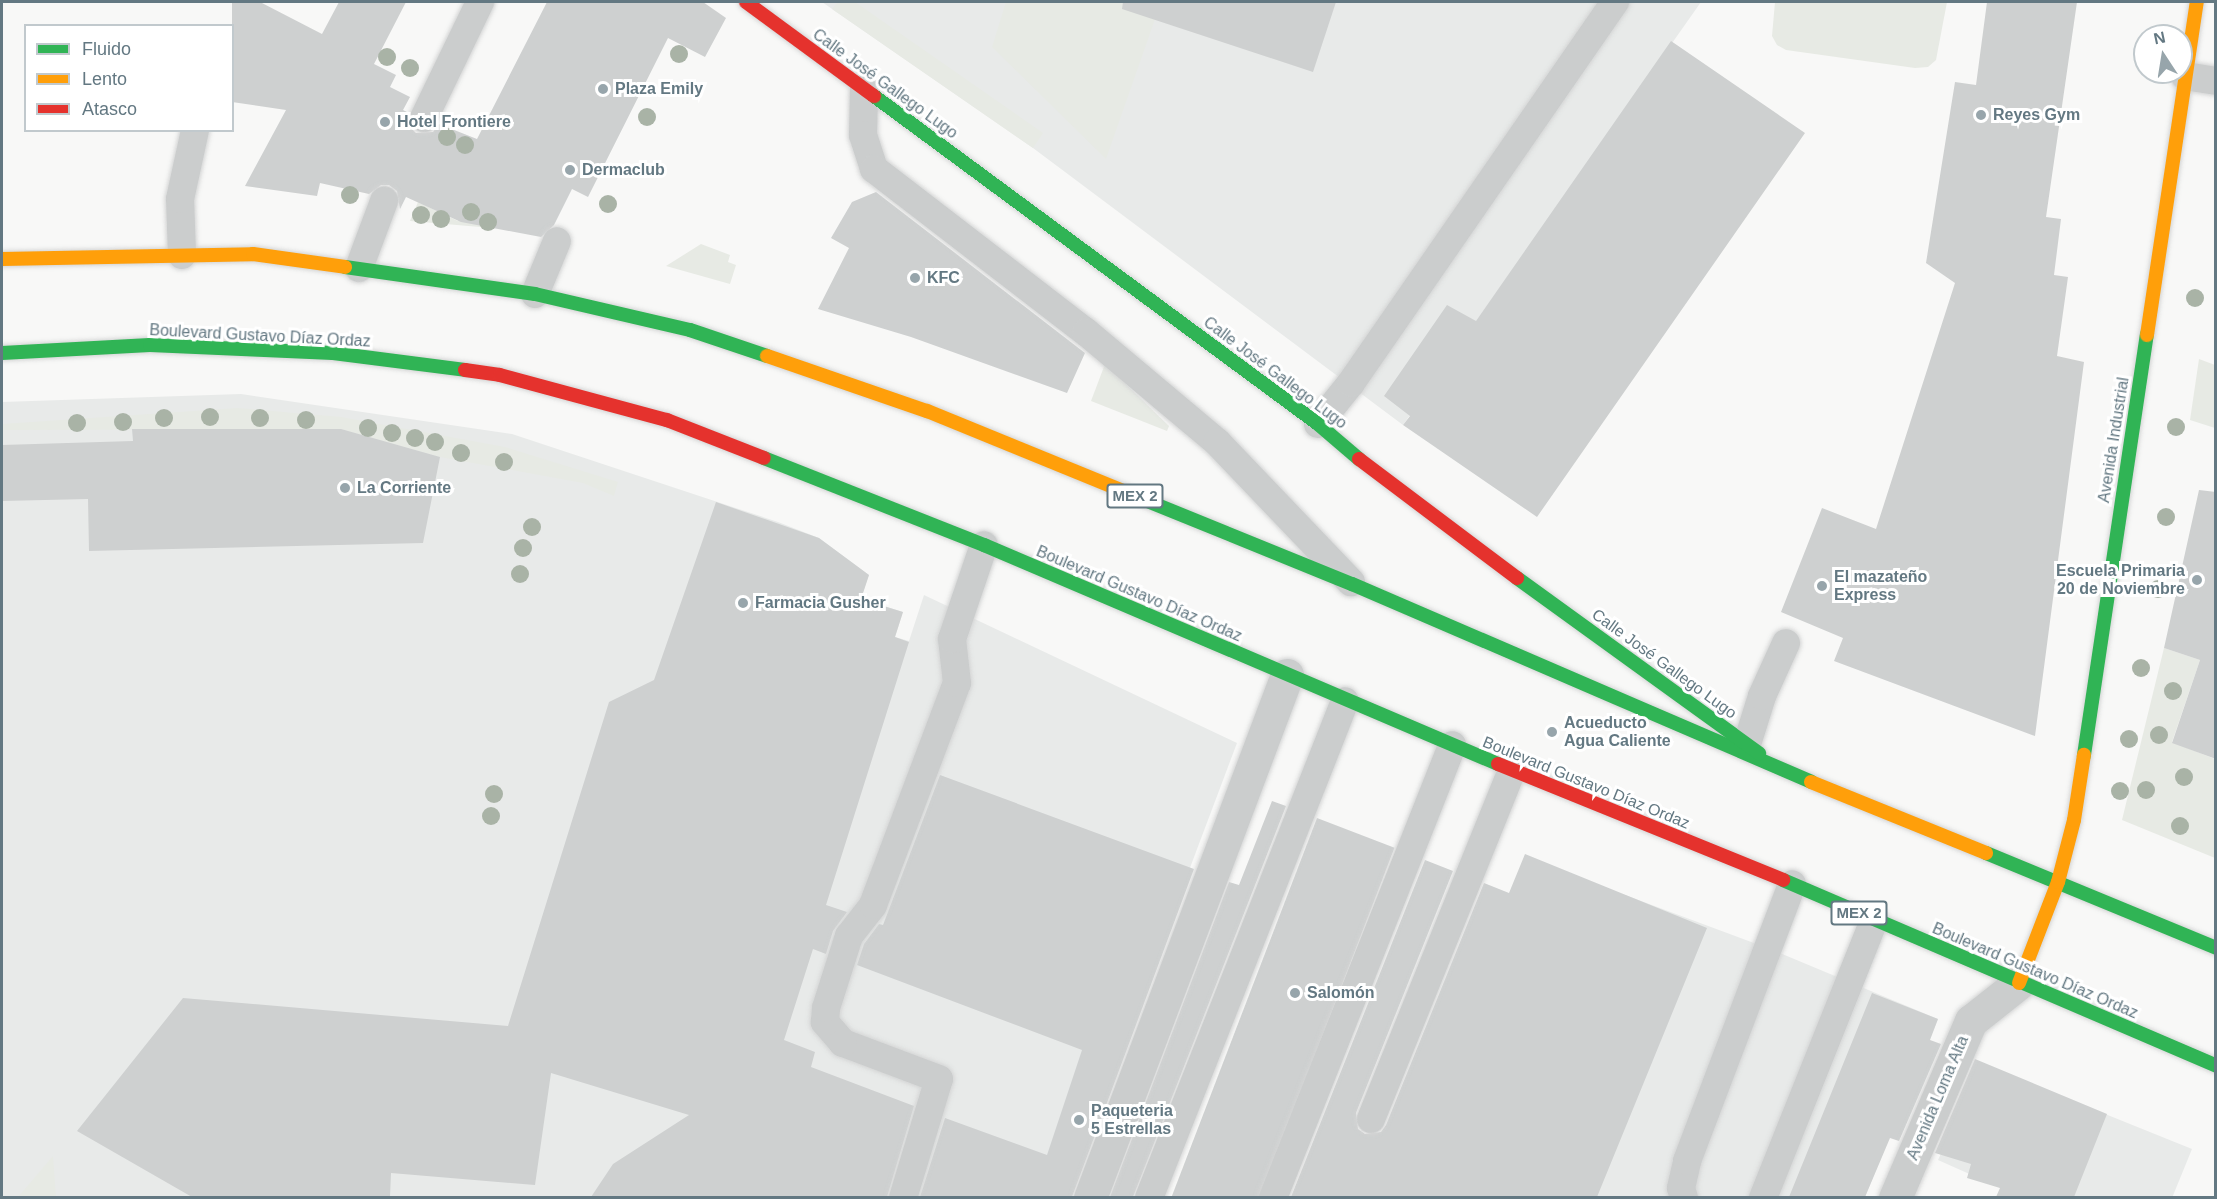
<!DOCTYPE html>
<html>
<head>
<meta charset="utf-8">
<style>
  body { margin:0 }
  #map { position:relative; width:2217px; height:1199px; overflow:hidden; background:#f8f8f7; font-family:Arial,sans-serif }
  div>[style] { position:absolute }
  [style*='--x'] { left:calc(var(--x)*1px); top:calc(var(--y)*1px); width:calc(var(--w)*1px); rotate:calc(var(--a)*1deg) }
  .built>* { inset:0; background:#e8eae9 }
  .green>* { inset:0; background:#e7eae4 }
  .building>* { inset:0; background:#ced0d0; transform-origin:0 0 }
  .roads { filter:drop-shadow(0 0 2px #d4d5d5) drop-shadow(0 0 2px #d4d5d5) }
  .lane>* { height:28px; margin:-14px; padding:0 14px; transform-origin:14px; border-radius:14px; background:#cbcdcd }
  .street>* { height:33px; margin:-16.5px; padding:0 16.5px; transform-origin:16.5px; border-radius:16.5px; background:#cbcdcd }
  .fast>* { height:14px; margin:-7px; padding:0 7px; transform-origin:7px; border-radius:7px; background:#30b455 }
  .slow>* { height:14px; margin:-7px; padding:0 7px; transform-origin:7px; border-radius:7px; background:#ff9f0a }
  .jam>* { height:14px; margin:-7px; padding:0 7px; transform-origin:7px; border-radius:7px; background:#e5322d }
  .trees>* { width:18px; height:18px; margin:-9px; border-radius:50%; background:#a9b3a6 }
  .dots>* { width:16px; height:16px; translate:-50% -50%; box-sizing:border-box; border:3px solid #fff; border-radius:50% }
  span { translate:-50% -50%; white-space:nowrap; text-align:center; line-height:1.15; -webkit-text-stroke:6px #fff; paint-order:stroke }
  .shield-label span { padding:2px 4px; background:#fff; border:2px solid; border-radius:4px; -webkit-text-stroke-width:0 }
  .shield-label { font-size:15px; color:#637882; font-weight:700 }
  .street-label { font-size:16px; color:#637882 }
  .poi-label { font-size:16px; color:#637882; font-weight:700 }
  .left { translate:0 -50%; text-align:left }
  .right { translate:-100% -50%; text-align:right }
  .frame { position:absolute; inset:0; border:3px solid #637882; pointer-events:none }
  .legend { position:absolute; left:24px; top:24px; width:210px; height:108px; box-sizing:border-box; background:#fff; border:2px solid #c1c9cd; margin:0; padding:8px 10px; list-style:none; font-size:18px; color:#637882 }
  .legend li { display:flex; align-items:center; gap:12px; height:30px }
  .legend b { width:30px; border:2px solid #c1c9cd }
  .north { position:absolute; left:2133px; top:24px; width:60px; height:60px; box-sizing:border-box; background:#fff; border:2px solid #c1c9cd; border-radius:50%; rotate:348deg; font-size:16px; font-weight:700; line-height:24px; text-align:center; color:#637882 }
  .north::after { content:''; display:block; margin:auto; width:21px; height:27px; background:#97a5ab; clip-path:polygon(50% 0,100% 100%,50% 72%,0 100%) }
</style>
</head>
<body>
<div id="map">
  <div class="built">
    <i style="clip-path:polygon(822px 2px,1701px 2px,1403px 425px,1033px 148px)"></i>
    <i style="clip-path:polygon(241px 394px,512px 434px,778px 522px,819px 538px,869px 575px,861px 599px,903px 612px,895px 637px,909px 641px,924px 595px,1237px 743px,1066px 1197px,2px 1197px,2px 402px)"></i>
    <i style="clip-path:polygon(1625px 895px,1770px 949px,1938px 1019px,1865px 1197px,1501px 1198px)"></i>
    <i style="clip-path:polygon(1981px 1064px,2192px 1149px,2172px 1198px,2021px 1197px,1938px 1160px)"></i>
  </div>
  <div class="green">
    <i style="clip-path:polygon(838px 2px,855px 2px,1043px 133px,1033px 148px,832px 9px)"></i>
    <i style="clip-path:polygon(1006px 2px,1161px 2px,1106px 159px,992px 47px)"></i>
    <i style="clip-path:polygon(1775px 2px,1947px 2px,1936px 60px,1928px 67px,1915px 68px,1786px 50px,1777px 45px,1772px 36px)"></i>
    <i style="clip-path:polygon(418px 202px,458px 221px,467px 203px,497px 217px,492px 228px,410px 221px)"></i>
    <i style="clip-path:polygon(701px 244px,730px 255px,728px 262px,736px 265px,730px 284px,666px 266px)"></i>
    <i style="clip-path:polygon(2199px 359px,2215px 365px,2215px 428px,2190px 420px)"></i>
    <i style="clip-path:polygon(1105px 364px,1169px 426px,1167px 431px,1091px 401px)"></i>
    <i style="clip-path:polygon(238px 408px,341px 417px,505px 447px,618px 482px,614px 496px,583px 483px,440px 457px,341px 429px,2px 430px,2px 424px)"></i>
    <i style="clip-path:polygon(2164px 648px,2200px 660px,2172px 742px,2215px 759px,2215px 858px,2122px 820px)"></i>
    <i style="clip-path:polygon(53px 1156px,56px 1197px,18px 1197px)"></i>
  </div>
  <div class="building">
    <i style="clip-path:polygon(232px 2px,260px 2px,322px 34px,339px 2px,406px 2px,374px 64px,396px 75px,390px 87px,410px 97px,403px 110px,409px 113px,410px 127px,416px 133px,433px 132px,439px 124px,477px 139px,547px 2px,703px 2px,726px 18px,705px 57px,668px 38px,588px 197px,572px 189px,554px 225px,541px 237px,461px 222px,406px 197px,400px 209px,397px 191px,389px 185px,381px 185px,369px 194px,320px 183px,317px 196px,245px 186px,286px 110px,232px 102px)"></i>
    <i style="clip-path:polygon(1123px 2px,1336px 2px,1313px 72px,1122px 9px)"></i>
    <i style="clip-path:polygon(1987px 2px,2077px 2px,2046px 217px,2061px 219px,2054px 275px,2068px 277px,2057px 356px,2084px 362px,2035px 736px,1834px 661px,1843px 638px,1781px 612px,1822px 508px,1876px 529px,1955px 283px,1926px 263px,1955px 82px,1976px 85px)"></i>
    <i style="clip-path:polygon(1671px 41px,1805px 133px,1537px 517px,1403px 425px,1410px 416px,1384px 396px,1447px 305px,1476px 321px)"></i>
    <i style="clip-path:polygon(876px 192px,1085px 353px,1067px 393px,911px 337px,818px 309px,849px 248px,831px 238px,852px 202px)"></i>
    <i style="clip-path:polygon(132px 429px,341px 429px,440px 457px,423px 543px,89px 551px,88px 499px,2px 501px,2px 445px,133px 441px)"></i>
    <i style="clip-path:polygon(2199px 490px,2216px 492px,2216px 759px,2172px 743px,2200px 660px,2164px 648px)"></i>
    <i style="clip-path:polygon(716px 502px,819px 538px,869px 575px,861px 599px,903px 612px,895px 637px,909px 642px,826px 905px,847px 912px,833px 931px,826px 954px,813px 949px,784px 1040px,815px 1052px,811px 1067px,914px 1106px,887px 1197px,591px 1197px,613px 1164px,689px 1115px,551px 1073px,535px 1185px,391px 1173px,390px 1197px,192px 1197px,77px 1131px,183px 998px,508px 1026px,609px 702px,654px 680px)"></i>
    <i style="clip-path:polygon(940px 775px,1194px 869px,1072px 1197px,920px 1197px,945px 1118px,1047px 1155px,1082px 1050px,857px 965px,864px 944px,879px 924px,883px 925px)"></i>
    <i style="clip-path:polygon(1272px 801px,1286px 806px,1133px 1197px,1110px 1197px,1229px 882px,1239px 885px)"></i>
    <i style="left:1317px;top:818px;width:83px;height:408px;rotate:21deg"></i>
    <i style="clip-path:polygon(1525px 854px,1707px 928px,1597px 1197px,1291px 1197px,1425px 860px,1453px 871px,1356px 1113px,1358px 1129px,1365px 1134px,1381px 1132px,1386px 1125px,1484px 883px,1509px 893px)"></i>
    <i style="clip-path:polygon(1872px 993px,1938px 1019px,1930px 1040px,1941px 1044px,1899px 1141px,1890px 1138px,1865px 1197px,1789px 1197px)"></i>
    <i style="clip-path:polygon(1975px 1059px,2107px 1114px,2074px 1197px,1996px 1197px,2000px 1188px,1967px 1178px,1971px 1164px,1935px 1153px)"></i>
  </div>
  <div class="roads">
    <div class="lane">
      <i style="--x:2185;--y:76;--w:31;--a:9"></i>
      <i style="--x:864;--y:89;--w:46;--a:91.2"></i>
      <i style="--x:863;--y:135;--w:36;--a:72"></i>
      <i style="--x:874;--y:169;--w:267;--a:37.6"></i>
      <i style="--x:1086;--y:332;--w:171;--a:40"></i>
      <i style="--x:1217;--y:442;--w:194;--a:46.3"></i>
      <i style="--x:424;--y:118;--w:129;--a:-64.2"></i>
      <i style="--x:182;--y:255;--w:56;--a:-92"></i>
      <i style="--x:180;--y:199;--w:71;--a:-77.7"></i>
      <i style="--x:359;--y:268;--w:72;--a:-69.5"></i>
      <i style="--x:535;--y:294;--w:57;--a:-67.5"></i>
      <i style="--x:1318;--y:424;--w:53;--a:-51.2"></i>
      <i style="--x:1351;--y:383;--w:464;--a:-55.3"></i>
      <i style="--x:1747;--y:744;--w:50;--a:-72.6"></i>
      <i style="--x:1762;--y:696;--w:58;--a:-65.6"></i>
      <i style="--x:1371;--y:1119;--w:376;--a:-68"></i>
      <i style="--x:903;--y:1198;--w:124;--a:-73.2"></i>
      <i style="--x:939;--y:1079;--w:103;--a:-159.4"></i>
      <i style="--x:843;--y:1043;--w:28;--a:-131"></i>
      <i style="--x:825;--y:1022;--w:14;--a:-86"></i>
      <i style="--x:826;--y:1008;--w:76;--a:-72.3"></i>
      <i style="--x:849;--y:936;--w:39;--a:-52"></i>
      <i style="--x:873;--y:905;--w:237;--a:-69.3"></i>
      <i style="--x:957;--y:683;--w:44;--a:-96.5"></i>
      <i style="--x:952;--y:639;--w:99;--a:-71.2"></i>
      <i style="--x:1149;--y:1198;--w:534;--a:-68.48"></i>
      <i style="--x:1273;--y:1198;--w:487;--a:-68.4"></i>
      <i style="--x:1684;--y:1198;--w:10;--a:-107"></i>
      <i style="--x:1681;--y:1188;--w:28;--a:-77"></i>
      <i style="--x:1687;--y:1161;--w:296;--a:-69.2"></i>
      <i style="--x:1763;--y:1198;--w:299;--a:-68.2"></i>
    </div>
    <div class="street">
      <i style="--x:1090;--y:1198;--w:559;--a:-69.36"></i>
      <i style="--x:1895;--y:1198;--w:193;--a:-66.8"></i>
      <i style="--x:1971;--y:1021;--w:61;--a:-38.4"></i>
    </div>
    <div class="fast">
      <i style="--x:874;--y:96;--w:552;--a:36.45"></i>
      <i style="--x:1318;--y:424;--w:54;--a:40.5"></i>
      <i style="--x:345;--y:267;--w:192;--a:8.1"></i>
      <i style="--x:535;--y:294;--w:159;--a:13.1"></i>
      <i style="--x:690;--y:330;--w:81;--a:18.7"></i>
      <i style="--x:2;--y:353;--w:148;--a:-3.1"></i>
      <i style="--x:150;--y:345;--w:183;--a:2.5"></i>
      <i style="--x:333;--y:353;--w:133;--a:7.3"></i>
      <i style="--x:764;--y:458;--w:237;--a:21.6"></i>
      <i style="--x:984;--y:545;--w:559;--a:23.08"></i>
      <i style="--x:1140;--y:498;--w:229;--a:22.1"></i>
      <i style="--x:1352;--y:584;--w:500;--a:23.3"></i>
      <i style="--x:1517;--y:578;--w:299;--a:35.9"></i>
      <i style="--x:2084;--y:755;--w:425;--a:-81.5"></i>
      <i style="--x:1986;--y:853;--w:249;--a:22.4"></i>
      <i style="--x:1783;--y:880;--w:471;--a:23.2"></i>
    </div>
    <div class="slow">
      <i style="--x:2;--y:259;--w:251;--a:-1.1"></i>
      <i style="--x:253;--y:254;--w:93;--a:8"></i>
      <i style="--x:2147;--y:335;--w:337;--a:-81.5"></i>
      <i style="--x:767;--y:356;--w:169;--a:19"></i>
      <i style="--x:927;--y:411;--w:230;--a:22.2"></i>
      <i style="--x:1811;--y:782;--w:189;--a:22.1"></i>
      <i style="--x:2019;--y:983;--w:108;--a:-68.9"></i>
      <i style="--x:2058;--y:882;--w:64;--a:-75.5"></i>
      <i style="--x:2074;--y:820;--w:66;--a:-81.3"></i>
    </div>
    <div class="jam">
      <i style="--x:746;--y:2;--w:159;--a:36.3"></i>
      <i style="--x:465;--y:370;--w:35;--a:8"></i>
      <i style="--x:500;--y:375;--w:173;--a:15.1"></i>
      <i style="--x:667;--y:420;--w:104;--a:21.4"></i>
      <i style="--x:1359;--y:459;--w:198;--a:37"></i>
      <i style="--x:1498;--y:764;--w:308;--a:22.1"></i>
    </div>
  </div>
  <div class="trees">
    <i style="left:679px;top:54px"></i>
    <i style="left:387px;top:57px"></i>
    <i style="left:410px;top:68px"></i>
    <i style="left:647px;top:117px"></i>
    <i style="left:447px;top:137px"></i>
    <i style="left:465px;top:145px"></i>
    <i style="left:350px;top:195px"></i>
    <i style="left:608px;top:204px"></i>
    <i style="left:471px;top:212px"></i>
    <i style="left:421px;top:215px"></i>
    <i style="left:441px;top:219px"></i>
    <i style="left:488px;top:222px"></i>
    <i style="left:2195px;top:298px"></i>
    <i style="left:210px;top:417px"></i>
    <i style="left:164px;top:418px"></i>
    <i style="left:260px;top:418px"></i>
    <i style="left:306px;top:420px"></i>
    <i style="left:123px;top:422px"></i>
    <i style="left:77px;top:423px"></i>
    <i style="left:2176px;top:427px"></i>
    <i style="left:368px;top:428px"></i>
    <i style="left:392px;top:433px"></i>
    <i style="left:415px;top:438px"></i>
    <i style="left:435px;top:442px"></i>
    <i style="left:461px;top:453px"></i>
    <i style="left:504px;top:462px"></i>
    <i style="left:2166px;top:517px"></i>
    <i style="left:532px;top:527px"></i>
    <i style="left:523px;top:548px"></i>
    <i style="left:520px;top:574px"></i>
    <i style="left:2158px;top:589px"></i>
    <i style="left:2141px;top:668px"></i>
    <i style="left:2173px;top:691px"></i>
    <i style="left:2159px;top:735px"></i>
    <i style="left:2129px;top:739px"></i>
    <i style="left:2184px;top:777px"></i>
    <i style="left:2146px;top:790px"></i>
    <i style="left:2120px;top:791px"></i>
    <i style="left:494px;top:794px"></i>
    <i style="left:491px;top:816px"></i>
    <i style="left:2180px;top:826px"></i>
  </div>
  <div class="dots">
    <i style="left:603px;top:89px;background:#97a5ab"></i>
    <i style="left:1981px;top:115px;background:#97a5ab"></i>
    <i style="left:385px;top:122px;background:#97a5ab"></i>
    <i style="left:570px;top:170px;background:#97a5ab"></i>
    <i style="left:915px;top:278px;background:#97a5ab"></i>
    <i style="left:345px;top:488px;background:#97a5ab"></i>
    <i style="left:2197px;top:580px;background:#97a5ab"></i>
    <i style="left:1822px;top:586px;background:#97a5ab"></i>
    <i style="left:743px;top:603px;background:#97a5ab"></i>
    <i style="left:1552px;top:732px;background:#97a5ab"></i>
    <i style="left:1295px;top:993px;background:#97a5ab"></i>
    <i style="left:1079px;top:1120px;background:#97a5ab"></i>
  </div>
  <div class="shield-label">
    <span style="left:1135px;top:496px">MEX 2</span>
    <span style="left:1859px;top:913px">MEX 2</span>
  </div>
  <div class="street-label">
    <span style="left:885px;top:84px;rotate:36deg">Calle José Gallego Lugo</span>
    <span style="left:260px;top:336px;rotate:3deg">Boulevard Gustavo Díaz Ordaz</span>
    <span style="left:1275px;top:373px;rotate:37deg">Calle José Gallego Lugo</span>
    <span style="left:2114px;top:440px;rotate:-81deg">Avenida Industrial</span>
    <span style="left:1139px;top:594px;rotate:23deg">Boulevard Gustavo Díaz Ordaz</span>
    <span style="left:1664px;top:664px;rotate:36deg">Calle José Gallego Lugo</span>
    <span style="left:1586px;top:783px;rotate:22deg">Boulevard Gustavo Díaz Ordaz</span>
    <span style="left:2035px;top:971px;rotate:23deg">Boulevard Gustavo Díaz Ordaz</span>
    <span style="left:1938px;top:1098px;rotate:-67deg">Avenida Loma Alta</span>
  </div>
  <div class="poi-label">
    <span class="left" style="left:615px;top:89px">Plaza Emily</span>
    <span class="left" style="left:1993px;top:115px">Reyes Gym</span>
    <span class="left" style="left:397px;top:122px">Hotel Frontiere</span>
    <span class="left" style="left:582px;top:170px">Dermaclub</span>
    <span class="left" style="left:927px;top:278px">KFC</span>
    <span class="left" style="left:357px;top:488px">La Corriente</span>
    <span class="right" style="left:2185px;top:580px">Escuela Primaria<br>20 de Noviembre</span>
    <span class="left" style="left:1834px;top:586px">El mazateño<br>Express</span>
    <span class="left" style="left:755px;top:603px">Farmacia Gusher</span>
    <span class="left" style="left:1564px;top:732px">Acueducto<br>Agua Caliente</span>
    <span class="left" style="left:1307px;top:993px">Salomón</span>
    <span class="left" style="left:1091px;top:1120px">Paqueteria<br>5 Estrellas</span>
  </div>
  <div class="frame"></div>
  <ul class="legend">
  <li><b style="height:8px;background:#30b455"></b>Fluido</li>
  <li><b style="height:8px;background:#ff9f0a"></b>Lento</li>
  <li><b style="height:8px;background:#e5322d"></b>Atasco</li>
  </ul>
  <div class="north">N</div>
</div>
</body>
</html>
